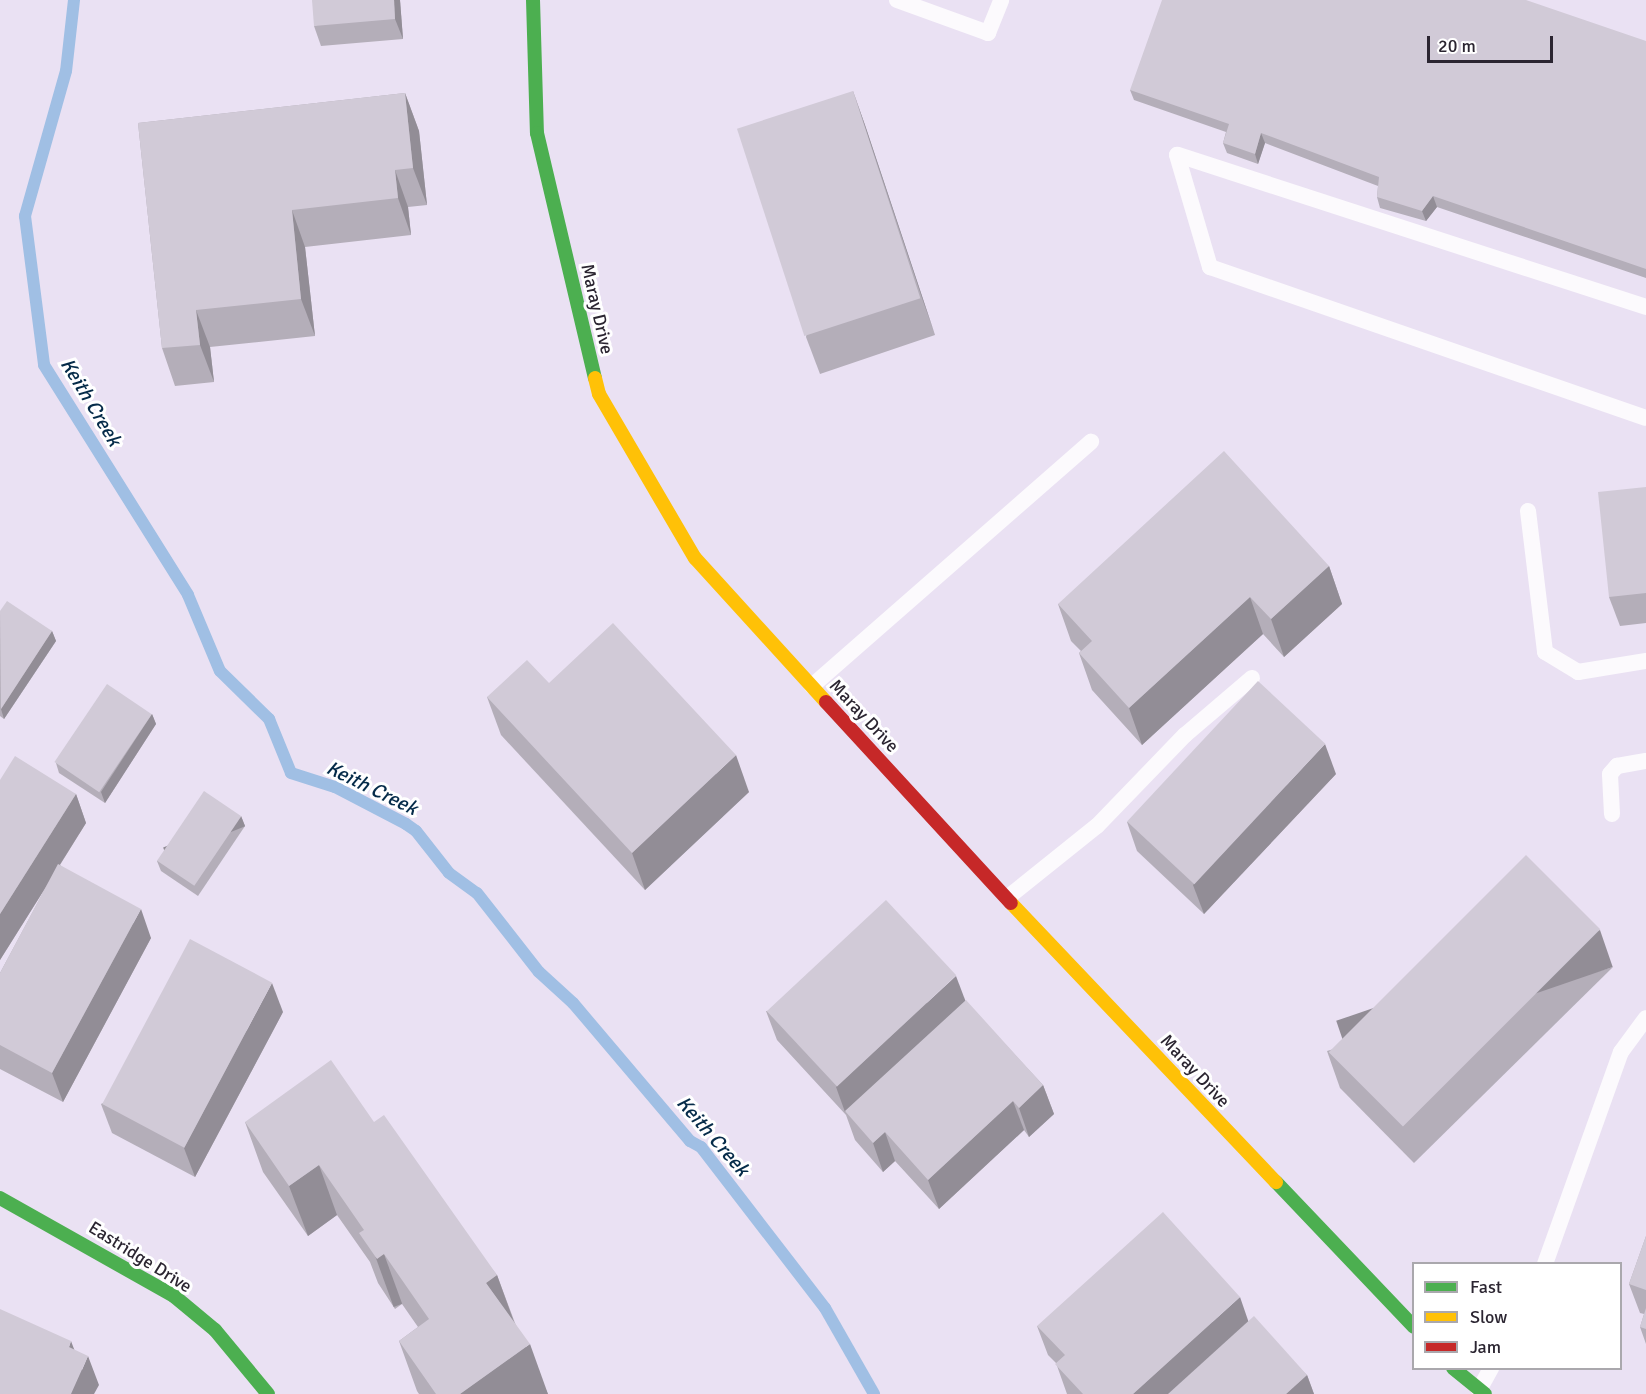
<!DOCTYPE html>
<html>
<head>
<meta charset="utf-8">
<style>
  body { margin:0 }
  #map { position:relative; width:1646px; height:1394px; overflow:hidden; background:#eae1f3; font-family:Signika,sans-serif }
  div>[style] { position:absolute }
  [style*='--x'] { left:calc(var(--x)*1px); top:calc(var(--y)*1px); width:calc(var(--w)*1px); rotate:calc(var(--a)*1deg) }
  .stream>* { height:12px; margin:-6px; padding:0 6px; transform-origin:6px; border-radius:6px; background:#a0bfe4 }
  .lane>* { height:16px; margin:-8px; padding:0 8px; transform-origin:8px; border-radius:8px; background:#fcfafd }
  .fast>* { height:14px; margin:-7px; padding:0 7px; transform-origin:7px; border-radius:7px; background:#4caf50 }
  .slow>* { height:14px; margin:-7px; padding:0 7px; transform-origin:7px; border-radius:7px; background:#ffc107 }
  .jam>* { height:14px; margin:-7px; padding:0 7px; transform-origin:7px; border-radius:7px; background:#c62828 }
  .wall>* { inset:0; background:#b4aeb9 }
  .shaded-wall>* { inset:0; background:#928d96; transform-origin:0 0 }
  .building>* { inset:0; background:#d1cad7; transform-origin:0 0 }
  span { translate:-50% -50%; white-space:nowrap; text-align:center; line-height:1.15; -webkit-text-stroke:6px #fff; paint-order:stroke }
  .street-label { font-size:18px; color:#2b2531 }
  .water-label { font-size:20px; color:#052b49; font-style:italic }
  .legend { position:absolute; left:1412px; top:1262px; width:210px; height:108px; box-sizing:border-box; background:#fff; border:2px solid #aaa8ad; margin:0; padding:8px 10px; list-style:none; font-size:18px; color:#2b2531 }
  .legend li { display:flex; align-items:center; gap:12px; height:30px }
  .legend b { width:30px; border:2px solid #aaa8ad }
  .scale { position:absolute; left:1427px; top:36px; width:126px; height:27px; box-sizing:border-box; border:3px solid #2b2531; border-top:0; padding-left:8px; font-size:18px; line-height:21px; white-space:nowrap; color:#2b2531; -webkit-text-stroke:4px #fff; paint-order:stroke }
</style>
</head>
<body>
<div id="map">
  <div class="stream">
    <i style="--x:74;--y:0;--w:71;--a:96.4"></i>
    <i style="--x:66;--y:71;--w:151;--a:105.8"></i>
    <i style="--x:25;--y:216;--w:150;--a:82.7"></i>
    <i style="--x:44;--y:365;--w:271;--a:57.9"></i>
    <i style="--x:188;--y:595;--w:82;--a:67.2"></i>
    <i style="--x:220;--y:671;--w:69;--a:44.4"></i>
    <i style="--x:269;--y:719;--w:58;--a:67.8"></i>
    <i style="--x:291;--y:773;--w:46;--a:17.7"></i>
    <i style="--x:335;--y:787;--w:80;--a:27.5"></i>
    <i style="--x:406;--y:824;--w:12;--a:35"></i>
    <i style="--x:416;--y:831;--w:53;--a:51.8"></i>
    <i style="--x:449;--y:873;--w:34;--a:36"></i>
    <i style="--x:477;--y:893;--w:100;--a:51.9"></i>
    <i style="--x:539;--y:972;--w:46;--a:42.4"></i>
    <i style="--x:573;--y:1003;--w:181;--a:49.7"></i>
    <i style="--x:690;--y:1141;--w:13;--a:29"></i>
    <i style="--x:701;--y:1147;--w:203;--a:52.4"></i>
    <i style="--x:825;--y:1308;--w:99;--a:60.3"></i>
  </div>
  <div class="lane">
    <i style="--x:897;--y:0;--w:97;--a:19.9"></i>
    <i style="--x:988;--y:33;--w:35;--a:-68"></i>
    <i style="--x:1646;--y:307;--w:493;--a:-162"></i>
    <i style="--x:1177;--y:155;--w:117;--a:73.6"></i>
    <i style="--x:1210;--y:267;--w:461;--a:19.1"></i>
    <i style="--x:1528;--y:511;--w:142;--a:83.1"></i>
    <i style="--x:1545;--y:652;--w:39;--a:31"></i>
    <i style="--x:1578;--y:672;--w:69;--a:-9.2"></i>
    <i style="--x:812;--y:686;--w:371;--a:-41.2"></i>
    <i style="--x:1612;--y:814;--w:40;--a:-92.9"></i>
    <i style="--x:1610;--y:774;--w:11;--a:-49"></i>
    <i style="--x:1617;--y:766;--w:29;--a:-10"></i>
    <i style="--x:1007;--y:898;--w:115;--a:-38.7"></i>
    <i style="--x:1097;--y:826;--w:127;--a:-46"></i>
    <i style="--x:1185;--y:735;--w:88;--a:-40.4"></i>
    <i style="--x:1545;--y:1264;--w:225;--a:-70.3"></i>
    <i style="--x:1621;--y:1052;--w:42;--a:-53.7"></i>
    <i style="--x:1479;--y:1390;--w:25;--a:-61"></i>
  </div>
  <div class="fast">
    <i style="--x:533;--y:0;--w:133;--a:88.3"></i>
    <i style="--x:537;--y:133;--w:252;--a:76.7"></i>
    <i style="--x:1276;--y:1182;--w:200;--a:46.4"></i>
    <i style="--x:0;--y:1198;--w:200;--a:29.4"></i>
    <i style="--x:174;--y:1296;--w:53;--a:39.7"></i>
    <i style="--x:215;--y:1330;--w:83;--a:50.4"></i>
    <i style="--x:1453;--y:1368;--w:41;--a:39.1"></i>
  </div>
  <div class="slow">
    <i style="--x:595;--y:378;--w:16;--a:76"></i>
    <i style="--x:599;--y:394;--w:190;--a:59.7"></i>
    <i style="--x:695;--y:558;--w:195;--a:47.7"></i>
    <i style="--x:1011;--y:903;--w:385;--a:46.5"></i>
  </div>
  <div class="jam">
    <i style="--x:826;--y:702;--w:273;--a:47.4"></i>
  </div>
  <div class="wall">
    <i style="clip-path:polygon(400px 0,403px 39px,321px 46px,314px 26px)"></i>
    <i style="clip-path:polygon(1646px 41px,1646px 278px,1437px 207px,1426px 221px,1380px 208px,1377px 197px,1378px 186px,1265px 143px,1258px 164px,1227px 153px,1223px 143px,1226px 132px,1134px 100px,1130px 90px)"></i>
    <i style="clip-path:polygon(853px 91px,866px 128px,935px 335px,820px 374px,806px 337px)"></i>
    <i style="clip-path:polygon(405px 93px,419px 131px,427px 205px,408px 207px,411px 235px,305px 247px,315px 336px,210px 347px,214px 382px,175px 386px,162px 348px,138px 123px)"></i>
    <i style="clip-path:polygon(1646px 487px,1646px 623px,1620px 626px,1609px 597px)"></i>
    <i style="clip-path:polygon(1329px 566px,1342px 604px,1284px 657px,1263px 634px,1142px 745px,1092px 690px,1079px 653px,1081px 651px,1071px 641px,1058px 604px)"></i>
    <i style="clip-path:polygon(0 611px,52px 631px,56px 641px,4px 719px,0 716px)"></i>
    <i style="clip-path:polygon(549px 683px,749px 792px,645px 890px,501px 735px,487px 697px)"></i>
    <i style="clip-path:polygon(152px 714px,156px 724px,105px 803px,59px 773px,56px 763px)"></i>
    <i style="clip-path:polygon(1336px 774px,1204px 914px,1137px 851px,1127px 822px)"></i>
    <i style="clip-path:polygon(0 780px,76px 794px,86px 823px,60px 865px,151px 938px,63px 1102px,0 1069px,0 973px,46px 887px,0 960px)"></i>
    <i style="clip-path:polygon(241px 816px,245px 826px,198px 896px,161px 871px,157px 861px)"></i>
    <i style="clip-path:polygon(1613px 967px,1414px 1163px,1340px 1088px,1327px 1051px)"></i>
    <i style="clip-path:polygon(965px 1001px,1043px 1085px,1054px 1114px,1029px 1137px,1024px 1130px,939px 1209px,895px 1161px,883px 1172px,855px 1140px,846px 1115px,777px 1040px,766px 1011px)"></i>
    <i style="clip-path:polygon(283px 1012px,195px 1177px,112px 1133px,101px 1104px)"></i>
    <i style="clip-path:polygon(245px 1122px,374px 1122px,497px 1275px,515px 1323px,548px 1394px,419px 1394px,417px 1391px,399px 1341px,418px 1327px,402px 1304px,395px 1309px,378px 1283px,370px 1262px,337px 1215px,308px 1236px,263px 1172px)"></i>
    <i style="clip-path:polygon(1646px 1236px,1646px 1344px,1640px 1327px,1644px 1314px,1640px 1313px,1629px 1284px)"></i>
    <i style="clip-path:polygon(1248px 1321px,1307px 1375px,1314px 1394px,1067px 1394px,1056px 1363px,1048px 1355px,1037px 1326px)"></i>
  </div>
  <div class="shaded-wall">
    <i style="clip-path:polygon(394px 0,400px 0,403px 39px,395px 19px)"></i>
    <i style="clip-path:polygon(853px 91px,866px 128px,935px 335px,922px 298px)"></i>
    <i style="clip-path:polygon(405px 93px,419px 131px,427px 205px,413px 168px)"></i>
    <i style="clip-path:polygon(1261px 133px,1265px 143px,1258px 164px,1255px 154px)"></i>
    <i style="clip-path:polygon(395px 170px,408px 207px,411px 235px,398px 198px)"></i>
    <i style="clip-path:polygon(1433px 196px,1437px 207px,1426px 221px,1422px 211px)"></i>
    <i style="clip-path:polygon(292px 210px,305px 247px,315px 336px,301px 299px)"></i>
    <i style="clip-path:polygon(196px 310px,210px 347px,214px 382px,200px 345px)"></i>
    <i style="clip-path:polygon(1329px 566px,1342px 604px,1284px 657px,1271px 619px)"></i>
    <i style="clip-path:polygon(1250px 597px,1263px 634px,1142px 745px,1129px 708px)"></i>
    <i style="clip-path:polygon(52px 631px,56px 641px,4px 719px,1px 709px)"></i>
    <i style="clip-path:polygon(152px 714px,156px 724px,105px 803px,101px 792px)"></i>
    <i style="clip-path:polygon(1325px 744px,1336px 774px,1204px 914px,1193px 885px)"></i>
    <i style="clip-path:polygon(736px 755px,749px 792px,645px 890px,632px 853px)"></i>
    <i style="clip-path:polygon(76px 794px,86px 823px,0 960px,0 914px)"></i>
    <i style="left:241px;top:816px;width:11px;height:84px;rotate:68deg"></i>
    <i style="clip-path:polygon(141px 909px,151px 938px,63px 1102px,52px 1073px)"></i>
    <i style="left:1600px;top:930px;width:39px;height:279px;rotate:71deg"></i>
    <i style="clip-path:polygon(956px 976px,967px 1005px,845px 1112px,836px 1087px)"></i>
    <i style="clip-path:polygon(272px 983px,283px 1012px,195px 1177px,184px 1148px)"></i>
    <i style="clip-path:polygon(1043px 1085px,1054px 1114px,1029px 1137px,1019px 1108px)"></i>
    <i style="clip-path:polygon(1013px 1101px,1024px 1130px,939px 1209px,928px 1180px)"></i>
    <i style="clip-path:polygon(885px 1132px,895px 1161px,883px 1172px,873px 1143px)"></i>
    <i style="clip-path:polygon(319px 1165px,337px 1215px,308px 1236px,289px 1186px)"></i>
    <i style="left:384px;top:1254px;width:53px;height:9px;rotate:70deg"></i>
    <i style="clip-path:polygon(497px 1275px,515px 1325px,486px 1283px)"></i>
    <i style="clip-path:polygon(1240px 1297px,1250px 1326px,1175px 1394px,1133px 1394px)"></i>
    <i style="clip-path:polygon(71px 1341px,82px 1370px,88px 1356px,99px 1385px,94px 1394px,71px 1394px,69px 1347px)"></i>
    <i style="clip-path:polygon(530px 1344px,548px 1394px,460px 1394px)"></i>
    <i style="clip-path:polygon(1307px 1375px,1314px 1394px,1286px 1394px)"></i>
  </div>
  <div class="building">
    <i style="clip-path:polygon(312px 0,394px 0,395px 19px,314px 26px)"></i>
    <i style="clip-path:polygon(1162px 0,1526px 0,1646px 41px,1646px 269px,1433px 196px,1422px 211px,1377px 197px,1379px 177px,1261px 133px,1255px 154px,1223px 143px,1229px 124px,1130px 90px)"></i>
    <i style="left:853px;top:91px;width:218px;height:122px;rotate:72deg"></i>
    <i style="clip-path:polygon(405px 93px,413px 168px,395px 170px,398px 198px,292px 210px,301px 299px,196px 310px,200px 345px,162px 348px,138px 123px)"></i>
    <i style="clip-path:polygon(1224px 451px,1329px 566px,1271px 619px,1250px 597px,1129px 708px,1079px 653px,1092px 641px,1058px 604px)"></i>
    <i style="clip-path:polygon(1646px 487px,1646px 593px,1609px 597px,1598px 492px)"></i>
    <i style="clip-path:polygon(7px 601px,52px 631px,1px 709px,0 611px)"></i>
    <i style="clip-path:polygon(613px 623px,736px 755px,632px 853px,487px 697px,527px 660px,549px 683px)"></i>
    <i style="left:1258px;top:681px;width:92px;height:192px;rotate:43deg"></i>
    <i style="left:107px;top:684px;width:54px;height:94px;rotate:34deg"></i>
    <i style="clip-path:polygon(15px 756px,76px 794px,0 914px,0 780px)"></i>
    <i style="left:204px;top:791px;width:45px;height:84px;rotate:34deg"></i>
    <i style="left:1526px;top:855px;width:105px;height:279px;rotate:45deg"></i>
    <i style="clip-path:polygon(58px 864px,141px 909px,52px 1073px,0 1045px,0 973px)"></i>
    <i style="left:886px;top:900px;width:103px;height:163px;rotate:47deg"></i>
    <i style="left:190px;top:939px;width:93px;height:187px;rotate:28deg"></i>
    <i style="clip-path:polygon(966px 1000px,1043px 1085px,1019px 1108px,1013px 1101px,928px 1180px,885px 1132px,873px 1143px,845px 1111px)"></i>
    <i style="clip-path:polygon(331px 1060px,374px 1122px,384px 1115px,497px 1275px,486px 1283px,530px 1344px,460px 1394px,436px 1394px,399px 1341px,429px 1319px,384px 1254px,377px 1259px,359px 1233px,364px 1230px,319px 1165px,289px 1186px,245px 1122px)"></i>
    <i style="clip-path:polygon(1163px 1212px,1240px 1297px,1133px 1394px,1083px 1394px,1055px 1364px,1065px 1355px,1037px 1326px)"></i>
    <i style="clip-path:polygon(1646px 1236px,1646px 1290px,1629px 1284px)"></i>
    <i style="clip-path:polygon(1646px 1308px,1646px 1329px,1640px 1327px)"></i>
    <i style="clip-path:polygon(0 1309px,71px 1341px,69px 1347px,88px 1356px,71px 1394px,0 1394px)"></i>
    <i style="clip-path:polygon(1254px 1316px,1307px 1375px,1286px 1394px,1168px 1394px)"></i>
  </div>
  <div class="street-label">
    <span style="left:597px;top:309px;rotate:77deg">Maray Drive</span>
    <span style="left:864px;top:716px;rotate:47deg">Maray Drive</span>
    <span style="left:1195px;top:1071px;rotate:47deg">Maray Drive</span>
    <span style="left:140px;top:1257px;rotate:32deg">Eastridge Drive</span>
  </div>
  <div class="water-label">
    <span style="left:91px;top:402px;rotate:59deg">Keith Creek</span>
    <span style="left:372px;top:788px;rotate:26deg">Keith Creek</span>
    <span style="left:713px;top:1136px;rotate:49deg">Keith Creek</span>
  </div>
  <ul class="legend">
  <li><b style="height:8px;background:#4caf50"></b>Fast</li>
  <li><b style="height:8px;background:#ffc107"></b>Slow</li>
  <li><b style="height:8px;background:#c62828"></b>Jam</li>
  </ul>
  <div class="scale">20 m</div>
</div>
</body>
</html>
